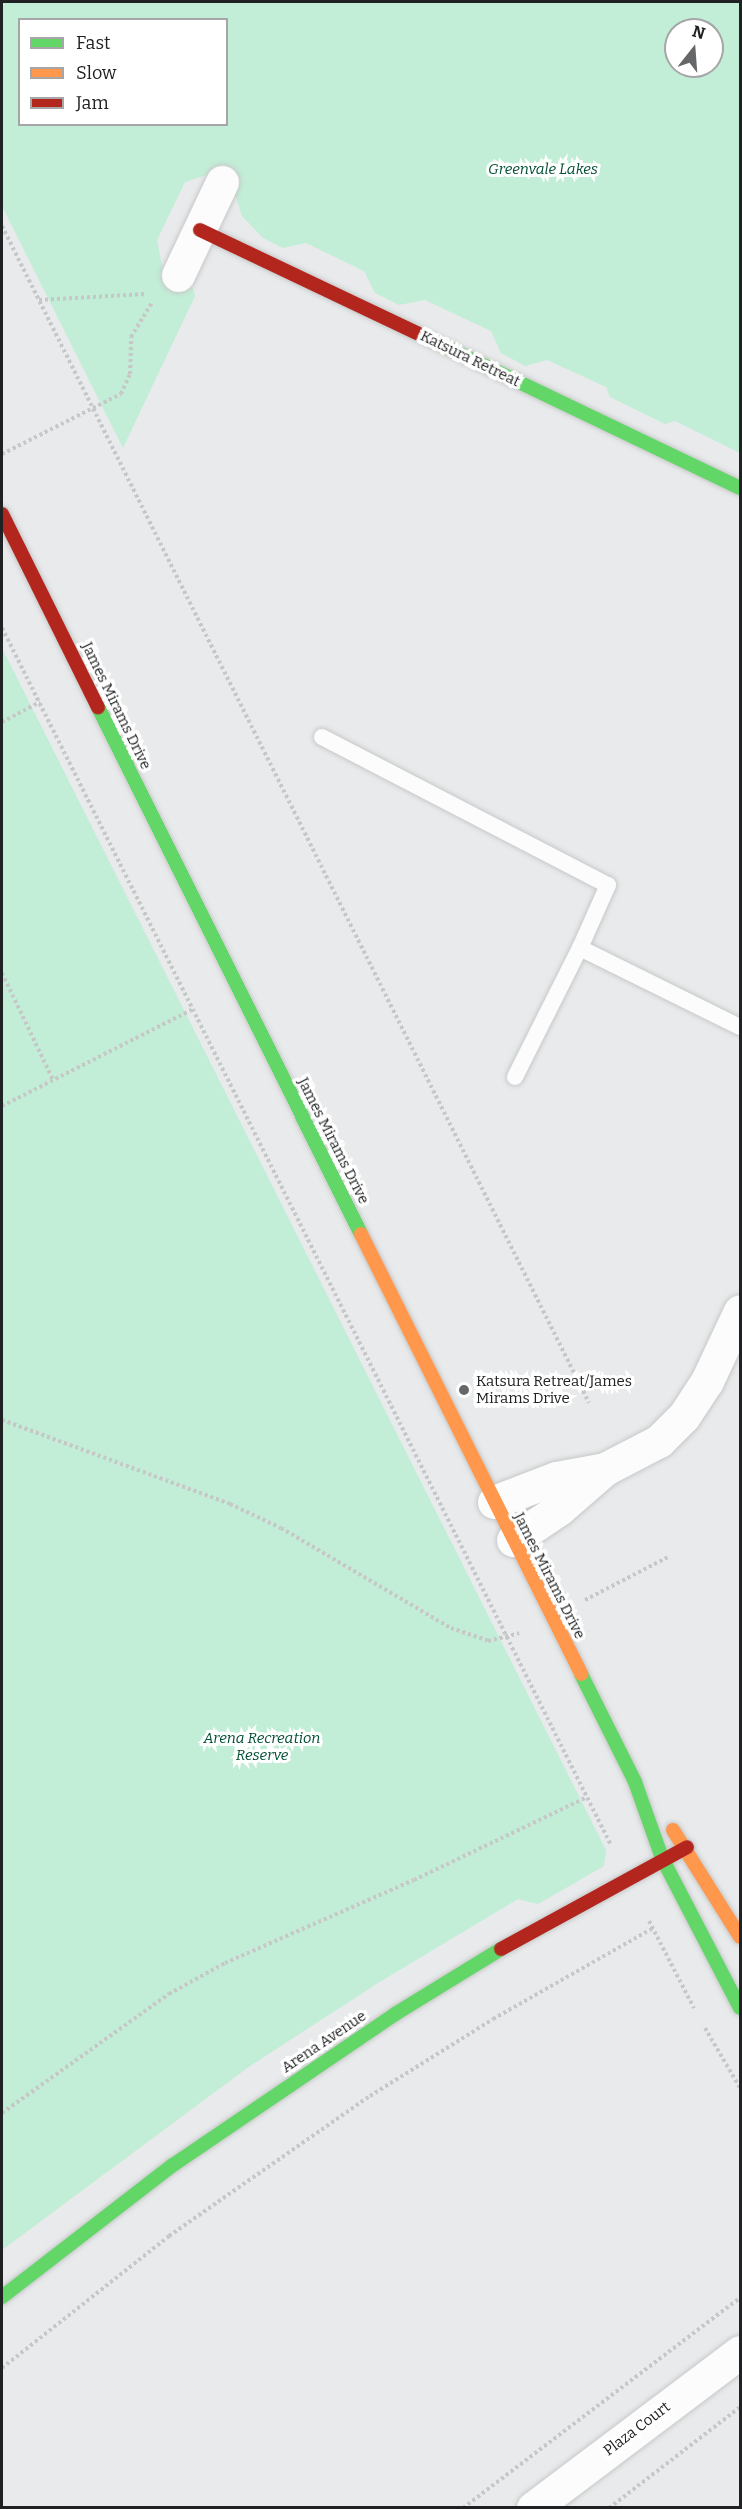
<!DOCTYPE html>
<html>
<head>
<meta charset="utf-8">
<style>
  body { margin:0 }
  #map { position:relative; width:742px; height:2509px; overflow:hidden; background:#e8eaeb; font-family:Bitter,serif }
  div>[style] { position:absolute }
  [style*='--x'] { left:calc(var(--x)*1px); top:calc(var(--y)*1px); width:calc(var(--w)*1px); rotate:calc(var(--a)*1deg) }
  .green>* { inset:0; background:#c2edd7 }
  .path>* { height:4px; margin-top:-2px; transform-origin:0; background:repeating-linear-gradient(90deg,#c7c7c8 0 3px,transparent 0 6px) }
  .roads { filter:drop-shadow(0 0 2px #c7c8c9) drop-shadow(0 0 2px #c7c8c9) }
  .lane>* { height:16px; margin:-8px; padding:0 8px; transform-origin:8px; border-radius:8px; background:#fcfcfc }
  .street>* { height:33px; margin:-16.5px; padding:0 16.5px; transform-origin:16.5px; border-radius:16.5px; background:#fcfcfc }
  .fast>* { height:14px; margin:-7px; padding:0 7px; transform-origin:7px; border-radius:7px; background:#63d668 }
  .slow>* { height:14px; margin:-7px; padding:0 7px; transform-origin:7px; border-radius:7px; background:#ff974d }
  .jam>* { height:14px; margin:-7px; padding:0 7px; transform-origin:7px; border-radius:7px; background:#b3261e }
  .dots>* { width:16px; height:16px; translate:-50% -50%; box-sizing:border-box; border:3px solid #fff; border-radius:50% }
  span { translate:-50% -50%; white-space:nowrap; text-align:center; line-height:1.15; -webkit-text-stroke:6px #fff; paint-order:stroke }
  .park-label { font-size:15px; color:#024e32; font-style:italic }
  .street-label { font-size:15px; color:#202122 }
  .poi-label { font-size:15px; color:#202122 }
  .left { translate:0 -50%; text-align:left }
  .frame { position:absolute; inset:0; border:3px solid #202122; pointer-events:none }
  .legend { position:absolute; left:18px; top:18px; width:210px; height:108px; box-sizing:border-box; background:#fff; border:2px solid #a6a6a7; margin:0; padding:8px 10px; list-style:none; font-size:18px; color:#202122 }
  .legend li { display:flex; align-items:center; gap:12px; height:30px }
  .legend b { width:30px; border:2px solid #a6a6a7 }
  .north { position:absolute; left:664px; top:18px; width:60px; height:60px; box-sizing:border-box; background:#fff; border:2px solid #a6a6a7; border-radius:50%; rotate:17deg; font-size:16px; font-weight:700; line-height:24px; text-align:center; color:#202122 }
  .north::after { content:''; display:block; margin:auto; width:21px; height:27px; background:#666768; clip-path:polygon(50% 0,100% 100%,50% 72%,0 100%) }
</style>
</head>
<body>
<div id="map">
  <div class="green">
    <i style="clip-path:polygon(evenodd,2px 2px,740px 2px,740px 453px,675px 421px,665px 424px,610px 397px,606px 387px,547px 360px,525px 366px,501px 353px,491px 331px,425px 300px,399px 305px,375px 293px,364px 271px,306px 243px,283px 248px,263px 238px,242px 216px,233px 188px,207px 175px,185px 182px,157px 240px,162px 266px,191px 282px,195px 296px,123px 448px,2px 206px,2px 2px,20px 20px,226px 20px,226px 124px,20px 124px,20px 20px,2px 2px,676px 30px,712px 30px,712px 66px,676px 66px,676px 30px)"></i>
    <i style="clip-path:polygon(2px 648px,606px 1850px,604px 1866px,538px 1904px,518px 1899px,378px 1983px,250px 2066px,2px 2250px)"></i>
  </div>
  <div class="path">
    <i style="--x:2;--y:226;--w:1315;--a:63.49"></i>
    <i style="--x:39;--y:300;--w:106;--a:-3.2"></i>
    <i style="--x:2;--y:454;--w:133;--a:-26.8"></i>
    <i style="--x:121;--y:394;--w:22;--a:-66"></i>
    <i style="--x:130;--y:374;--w:37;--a:-88"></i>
    <i style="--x:131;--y:337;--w:42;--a:-58.6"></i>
    <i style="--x:2;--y:628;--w:1361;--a:63.42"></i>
    <i style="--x:2;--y:722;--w:43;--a:-27.8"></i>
    <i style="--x:2;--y:973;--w:119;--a:64.5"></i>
    <i style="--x:2;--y:1106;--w:214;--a:-26.9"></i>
    <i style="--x:2;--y:1420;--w:243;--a:20.2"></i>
    <i style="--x:230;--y:1504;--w:56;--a:25.2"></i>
    <i style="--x:281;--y:1528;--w:197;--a:30.5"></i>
    <i style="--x:451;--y:1628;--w:39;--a:19"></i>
    <i style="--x:488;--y:1641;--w:32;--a:-14"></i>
    <i style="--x:585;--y:1600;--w:93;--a:-27.4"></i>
    <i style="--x:649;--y:1921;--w:98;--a:62.7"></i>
    <i style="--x:705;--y:2028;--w:69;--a:59.7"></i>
    <i style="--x:2;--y:2113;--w:205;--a:-35.5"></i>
    <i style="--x:169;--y:1994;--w:64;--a:-29"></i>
    <i style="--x:225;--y:1963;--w:206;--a:-23.7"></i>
    <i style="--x:414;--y:1880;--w:192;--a:-25.6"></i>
    <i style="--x:2;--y:2368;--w:213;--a:-38.3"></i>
    <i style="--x:169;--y:2236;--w:245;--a:-34.9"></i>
    <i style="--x:370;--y:2096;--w:145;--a:-32"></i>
    <i style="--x:493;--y:2019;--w:184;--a:-29.6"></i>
    <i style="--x:463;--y:2508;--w:348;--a:-37.2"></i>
    <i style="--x:609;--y:2508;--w:165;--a:-37.6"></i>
  </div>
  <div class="roads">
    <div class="lane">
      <i style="--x:322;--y:737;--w:322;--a:27.4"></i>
      <i style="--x:608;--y:885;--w:69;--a:114"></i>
      <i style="--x:580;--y:948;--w:178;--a:26.3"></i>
      <i style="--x:515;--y:1077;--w:144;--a:-63.3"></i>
    </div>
    <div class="street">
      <i style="--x:178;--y:275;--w:103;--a:-64.7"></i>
      <i style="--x:494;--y:1502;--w:66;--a:-21.2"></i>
      <i style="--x:556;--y:1478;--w:50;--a:-10.4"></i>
      <i style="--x:513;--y:1540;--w:55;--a:-34"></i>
      <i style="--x:559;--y:1509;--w:61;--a:-41"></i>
      <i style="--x:605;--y:1469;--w:61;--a:-27.4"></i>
      <i style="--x:659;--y:1441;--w:35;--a:-45"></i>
      <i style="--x:684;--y:1416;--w:42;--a:-56.7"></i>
      <i style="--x:707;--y:1381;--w:77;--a:-64.8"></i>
      <i style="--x:533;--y:2508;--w:259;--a:-37"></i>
    </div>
    <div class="fast">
      <i style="--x:425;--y:337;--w:349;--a:25.6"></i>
      <i style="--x:98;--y:707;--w:589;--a:63.48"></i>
      <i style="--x:581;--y:1674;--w:121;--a:63.4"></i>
      <i style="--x:635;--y:1782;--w:81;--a:70.4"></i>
      <i style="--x:662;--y:1858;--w:169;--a:62.5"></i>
      <i style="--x:2;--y:2297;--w:216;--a:-37.7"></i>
      <i style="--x:173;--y:2165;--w:268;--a:-34.2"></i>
      <i style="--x:395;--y:2014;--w:124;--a:-31.5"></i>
    </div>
    <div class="slow">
      <i style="--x:361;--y:1234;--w:492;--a:63.4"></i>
      <i style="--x:673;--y:1830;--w:126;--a:57.9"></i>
    </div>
    <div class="jam">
      <i style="--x:200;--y:230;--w:249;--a:25.4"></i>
      <i style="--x:2;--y:514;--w:216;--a:63.6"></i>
      <i style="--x:501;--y:1949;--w:212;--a:-28.7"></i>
    </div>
  </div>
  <div class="dots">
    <i style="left:464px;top:1390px;background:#666768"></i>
  </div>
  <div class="park-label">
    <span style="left:543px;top:170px">Greenvale Lakes</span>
    <span style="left:262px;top:1747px">Arena Recreation<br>Reserve</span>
  </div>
  <div class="street-label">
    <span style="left:470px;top:359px;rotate:26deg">Katsura Retreat</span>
    <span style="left:116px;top:706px;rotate:64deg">James Mirams Drive</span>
    <span style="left:333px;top:1141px;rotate:63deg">James Mirams Drive</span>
    <span style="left:549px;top:1576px;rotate:63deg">James Mirams Drive</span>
    <span style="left:324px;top:2042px;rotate:-34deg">Arena Avenue</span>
    <span style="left:637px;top:2429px;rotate:-37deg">Plaza Court</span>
  </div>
  <div class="poi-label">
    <span class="left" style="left:476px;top:1390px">Katsura Retreat/James<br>Mirams Drive</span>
  </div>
  <div class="frame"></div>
  <ul class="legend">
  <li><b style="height:8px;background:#63d668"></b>Fast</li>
  <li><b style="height:8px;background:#ff974d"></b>Slow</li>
  <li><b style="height:8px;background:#b3261e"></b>Jam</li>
  </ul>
  <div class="north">N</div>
</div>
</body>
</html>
